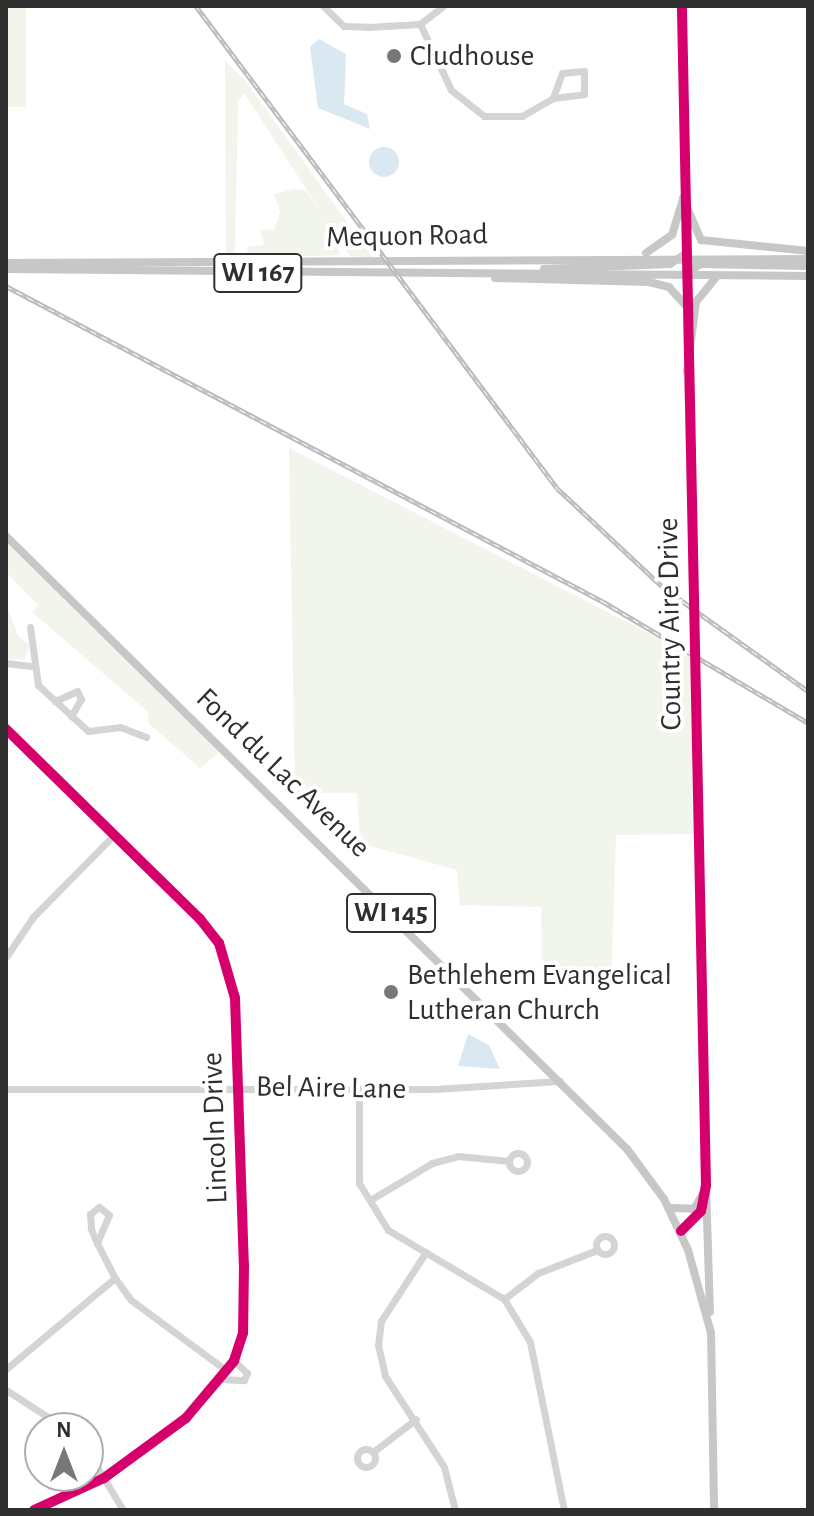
<!DOCTYPE html>
<html>
<head>
<meta charset="utf-8">
<style>
  body { margin:0 }
  #map { position:relative; width:814px; height:1516px; overflow:hidden; background:#fff; font-family:"Alegreya Sans",sans-serif }
  div>[style] { position:absolute }
  [style*='--x'] { left:calc(var(--x)*1px); top:calc(var(--y)*1px); width:calc(var(--w)*1px); rotate:calc(var(--a)*1deg) }
  .green>* { inset:0; background:#f1f5ec; transform-origin:0 0 }
  .water>* { inset:0; background:#dae8f2 }
  .round { border-radius:50% }
  .minor>* { height:7px; margin:-3.5px; padding:0 3.5px; transform-origin:3.5px; border-radius:3.5px; background:#d4d4d4 }
  .minor>.ring { margin:-3.5px; padding:0; box-sizing:content-box; background:none; border:7px solid #d4d4d4; border-radius:50% }
  .major>* { height:8px; margin:-4px; padding:0 4px; transform-origin:4px; border-radius:4px; background:#c7c7c7 }
  .rail>* { height:5px; margin-top:-2.5px; transform-origin:0; background:repeating-linear-gradient(90deg,#fff 0 6px,#bbb 0 12px); box-sizing:border-box; border-block:2px solid #bbb }
  .cycleway>* { height:10px; margin:-5px; padding:0 5px; transform-origin:5px; border-radius:5px; background:#d6006c }
  .dots>* { width:22px; height:22px; translate:-50% -50%; box-sizing:border-box; border:4px solid #fff; border-radius:50% }
  span { translate:-50% -50%; white-space:nowrap; text-align:center; line-height:1.15; -webkit-text-stroke:8px #fff; paint-order:stroke }
  .shield-label span { padding:2px 6px; background:#fff; border:2px solid; border-radius:6px; -webkit-text-stroke-width:0 }
  .shield-label { font-size:28px; color:#2f2f2f; font-weight:700 }
  .poi-label { font-size:30px; color:#2f2f2f }
  .left { translate:0 -50%; text-align:left }
  .street-label { font-size:30px; color:#2f2f2f }
  .frame { position:absolute; inset:0; border:8px solid #2f2f2f; pointer-events:none }
  .north { position:absolute; left:24px; top:1412px; width:80px; height:80px; box-sizing:border-box; background:#fff; border:2px solid #acacac; border-radius:50%; rotate:0deg; font-size:22px; font-weight:700; line-height:32px; text-align:center; color:#2f2f2f }
  .north::after { content:''; display:block; margin:auto; width:28px; height:36px; background:#787878; clip-path:polygon(50% 0,100% 100%,50% 72%,0 100%) }
</style>
</head>
<body>
<div id="map">
  <div class="green">
    <i style="left:6px;top:6px;width:20px;height:101px"></i>
    <i style="clip-path:polygon(225px 61px,244px 79px,373px 258px,350px 256px,244px 93px,238px 101px,235px 251px,226px 258px)"></i>
    <i style="clip-path:polygon(295px 189px,305px 190px,332px 227px,340px 255px,248px 258px,247px 247px,264px 245px,260px 229px,274px 230px,280px 212px,274px 194px)"></i>
    <i style="clip-path:polygon(289px 448px,691px 655px,695px 834px,616px 835px,611px 988px,542px 987px,541px 907px,460px 905px,457px 870px,360px 843px,357px 793px,295px 793px)"></i>
    <i style="clip-path:polygon(6px 541px,220px 752px,200px 768px,148px 723px,148px 712px,33px 613px,38px 605px,6px 572px)"></i>
    <i style="clip-path:polygon(6px 603px,18px 636px,30px 645px,24px 660px,6px 659px)"></i>
  </div>
  <div class="water">
    <i style="clip-path:polygon(319px 39px,346px 54px,344px 104px,367px 114px,370px 129px,318px 108px,310px 47px)"></i>
    <i class="round" style="left:369px;top:147px;width:30px;height:30px"></i>
    <i style="clip-path:polygon(468px 1034px,489px 1045px,500px 1069px,458px 1066px)"></i>
  </div>
  <div class="minor">
    <i style="--x:323;--y:6;--w:29;--a:44"></i>
    <i style="--x:344;--y:26;--w:24;--a:2"></i>
    <i style="--x:368;--y:27;--w:52;--a:-3.3"></i>
    <i style="--x:420;--y:24;--w:29;--a:-38"></i>
    <i style="--x:682;--y:6;--w:345;--a:89.2"></i>
    <i style="--x:420;--y:24;--w:73;--a:64.8"></i>
    <i style="--x:451;--y:90;--w:42;--a:38.2"></i>
    <i style="--x:484;--y:116;--w:38;--a:0"></i>
    <i style="--x:522;--y:116;--w:36;--a:-30"></i>
    <i style="--x:553;--y:98;--w:31;--a:-7"></i>
    <i style="--x:584;--y:94;--w:23;--a:-90"></i>
    <i style="--x:584;--y:71;--w:22;--a:175"></i>
    <i style="--x:562;--y:73;--w:27;--a:110"></i>
    <i style="--x:30;--y:627;--w:59;--a:82.1"></i>
    <i style="--x:38;--y:685;--w:68;--a:42.6"></i>
    <i style="--x:88;--y:731;--w:32;--a:-7"></i>
    <i style="--x:120;--y:727;--w:28;--a:21"></i>
    <i style="--x:6;--y:663;--w:25;--a:7"></i>
    <i style="--x:55;--y:701;--w:24;--a:-24"></i>
    <i style="--x:77;--y:691;--w:9;--a:63"></i>
    <i style="--x:81;--y:699;--w:20;--a:120"></i>
    <i style="--x:6;--y:729;--w:272;--a:44.4"></i>
    <i style="--x:200;--y:919;--w:31;--a:52"></i>
    <i style="--x:219;--y:943;--w:57;--a:73.8"></i>
    <i style="--x:235;--y:998;--w:267;--a:88.1"></i>
    <i style="--x:244;--y:1265;--w:68;--a:90.8"></i>
    <i style="--x:243;--y:1333;--w:29;--a:108"></i>
    <i style="--x:234;--y:1361;--w:75;--a:130.1"></i>
    <i style="--x:186;--y:1418;--w:102;--a:143.8"></i>
    <i style="--x:104;--y:1478;--w:77;--a:155.4"></i>
    <i style="--x:6;--y:957;--w:48;--a:-56"></i>
    <i style="--x:33;--y:917;--w:115;--a:-45.4"></i>
    <i style="--x:359;--y:1088;--w:95;--a:90"></i>
    <i style="--x:359;--y:1183;--w:55;--a:58.3"></i>
    <i style="--x:388;--y:1230;--w:135;--a:30.7"></i>
    <i style="--x:504;--y:1299;--w:50;--a:58.8"></i>
    <i style="--x:530;--y:1342;--w:171;--a:78.6"></i>
    <i style="--x:6;--y:1089;--w:429;--a:0"></i>
    <i style="--x:435;--y:1089;--w:125;--a:-3.7"></i>
    <i class="ring" style="left:509px;top:1153px;width:11px;height:11px"></i>
    <i style="--x:370;--y:1200;--w:72;--a:-30.8"></i>
    <i style="--x:432;--y:1163;--w:27;--a:-15"></i>
    <i style="--x:458;--y:1156;--w:51;--a:5.6"></i>
    <i style="--x:681;--y:1231;--w:28;--a:-45"></i>
    <i style="--x:701;--y:1211;--w:25;--a:-79"></i>
    <i style="--x:706;--y:1186;--w:819;--a:-91.33"></i>
    <i class="ring" style="left:596px;top:1236px;width:11px;height:11px"></i>
    <i style="--x:97;--y:1243;--w:30;--a:-67"></i>
    <i style="--x:109;--y:1215;--w:13;--a:-141"></i>
    <i style="--x:99;--y:1207;--w:11;--a:142"></i>
    <i style="--x:90;--y:1214;--w:15;--a:86"></i>
    <i style="--x:91;--y:1229;--w:15;--a:67"></i>
    <i style="--x:97;--y:1243;--w:39;--a:63"></i>
    <i style="--x:115;--y:1278;--w:27;--a:54"></i>
    <i style="--x:131;--y:1300;--w:119;--a:36.5"></i>
    <i style="--x:426;--y:1252;--w:82;--a:123.1"></i>
    <i style="--x:381;--y:1321;--w:24;--a:97"></i>
    <i style="--x:378;--y:1345;--w:32;--a:77"></i>
    <i style="--x:385;--y:1376;--w:108;--a:57"></i>
    <i style="--x:444;--y:1467;--w:44;--a:75.7"></i>
    <i style="--x:504;--y:1299;--w:43;--a:-37.4"></i>
    <i style="--x:538;--y:1273;--w:63;--a:-21.3"></i>
    <i style="--x:6;--y:1369;--w:142;--a:-39.9"></i>
    <i style="--x:222;--y:1379;--w:22;--a:3"></i>
    <i style="--x:244;--y:1380;--w:8;--a:-67"></i>
    <i style="--x:247;--y:1373;--w:18;--a:-137"></i>
    <i style="--x:6;--y:1390;--w:70;--a:32.8"></i>
    <i class="ring" style="left:357px;top:1449px;width:11px;height:11px"></i>
    <i style="--x:88;--y:1452;--w:68;--a:58.9"></i>
    <i style="--x:373;--y:1452;--w:54;--a:-37.5"></i>
  </div>
  <div class="major">
    <i style="--x:683;--y:198;--w:46;--a:66.8"></i>
    <i style="--x:701;--y:240;--w:108;--a:5.9"></i>
    <i style="--x:646;--y:253;--w:32;--a:-35"></i>
    <i style="--x:672;--y:235;--w:38;--a:-73"></i>
    <i style="--x:6;--y:263;--w:802;--a:-0.29"></i>
    <i style="--x:6;--y:269;--w:802;--a:0.5"></i>
    <i style="--x:544;--y:269;--w:126;--a:-2.3"></i>
    <i style="--x:670;--y:264;--w:17;--a:-33"></i>
    <i style="--x:685;--y:273;--w:18;--a:-29"></i>
    <i style="--x:701;--y:264;--w:107;--a:1.1"></i>
    <i style="--x:495;--y:278;--w:154;--a:1.5"></i>
    <i style="--x:649;--y:282;--w:21;--a:14"></i>
    <i style="--x:669;--y:287;--w:25;--a:48"></i>
    <i style="--x:687;--y:372;--w:71;--a:-82.7"></i>
    <i style="--x:696;--y:302;--w:33;--a:-51"></i>
    <i style="--x:6;--y:536;--w:873;--a:44.63"></i>
    <i style="--x:627;--y:1149;--w:62;--a:53.5"></i>
    <i style="--x:664;--y:1199;--w:56;--a:64.8"></i>
    <i style="--x:688;--y:1250;--w:86;--a:74.5"></i>
    <i style="--x:711;--y:1333;--w:177;--a:89"></i>
    <i style="--x:706;--y:1186;--w:126;--a:88.2"></i>
    <i style="--x:671;--y:1208;--w:23;--a:2"></i>
    <i style="--x:694;--y:1209;--w:22;--a:-60"></i>
  </div>
  <div class="rail">
    <i style="--x:196;--y:6;--w:602;--a:53.17"></i>
    <i style="--x:557;--y:488;--w:146;--a:43.1"></i>
    <i style="--x:664;--y:588;--w:177;--a:35.6"></i>
    <i style="--x:6;--y:286;--w:674;--a:27.86"></i>
    <i style="--x:602;--y:601;--w:239;--a:30.6"></i>
  </div>
  <div class="cycleway">
    <i style="--x:6;--y:729;--w:272;--a:44.4"></i>
    <i style="--x:200;--y:919;--w:31;--a:52"></i>
    <i style="--x:219;--y:943;--w:57;--a:73.8"></i>
    <i style="--x:235;--y:998;--w:267;--a:88.1"></i>
    <i style="--x:244;--y:1265;--w:68;--a:90.8"></i>
    <i style="--x:243;--y:1333;--w:29;--a:108"></i>
    <i style="--x:234;--y:1361;--w:75;--a:130.1"></i>
    <i style="--x:186;--y:1418;--w:102;--a:143.8"></i>
    <i style="--x:104;--y:1478;--w:77;--a:155.4"></i>
    <i style="--x:681;--y:1231;--w:28;--a:-45"></i>
    <i style="--x:701;--y:1211;--w:25;--a:-79"></i>
    <i style="--x:706;--y:1186;--w:1180;--a:-91.17"></i>
  </div>
  <div class="dots">
    <i style="left:394px;top:56px;background:#787878"></i>
    <i style="left:391px;top:992px;background:#787878"></i>
  </div>
  <div class="shield-label">
    <span style="left:258px;top:273px">WI 167</span>
    <span style="left:391px;top:913px">WI 145</span>
  </div>
  <div class="poi-label">
    <span class="left" style="left:410px;top:56px">Cludhouse</span>
    <span class="left" style="left:407px;top:992px">Bethlehem Evangelical<br>Lutheran Church</span>
  </div>
  <div class="street-label">
    <span style="left:407px;top:236px;rotate:-1deg">Mequon Road</span>
    <span style="left:670px;top:624px;rotate:-91deg">Country Aire Drive</span>
    <span style="left:283px;top:773px;rotate:44deg">Fond du Lac Avenue</span>
    <span style="left:331px;top:1088px;rotate:1deg">Bel Aire Lane</span>
    <span style="left:215px;top:1128px;rotate:-92deg">Lincoln Drive</span>
  </div>
  <div class="frame"></div>
  <div class="north">N</div>
</div>
</body>
</html>
